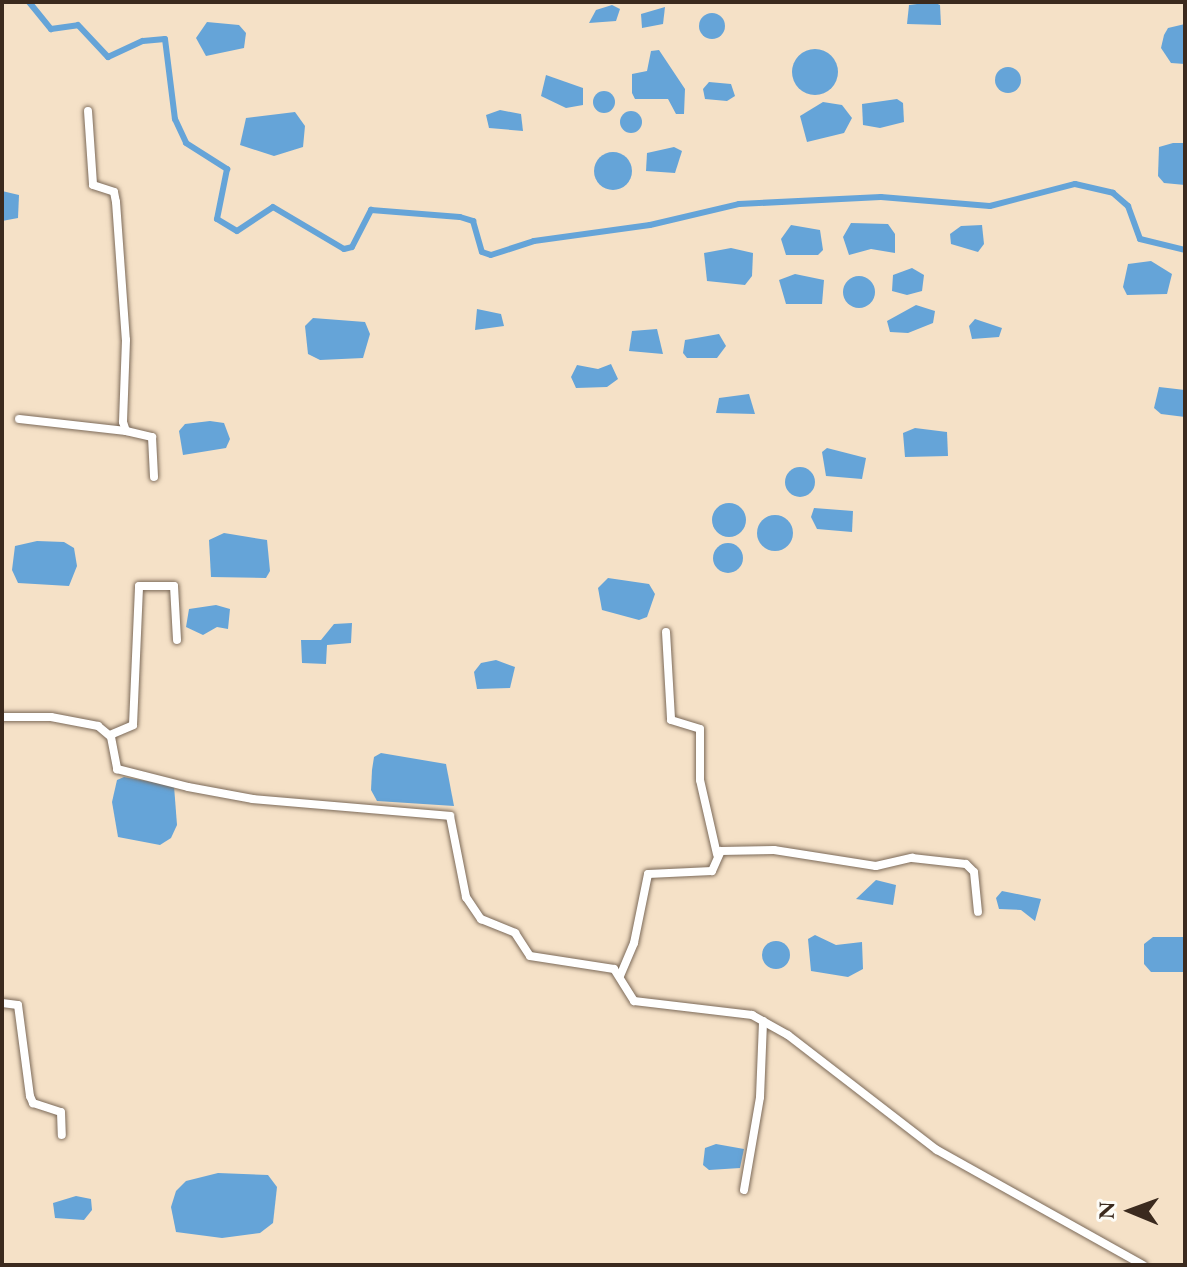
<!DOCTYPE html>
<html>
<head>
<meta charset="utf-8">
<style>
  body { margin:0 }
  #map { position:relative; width:1187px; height:1267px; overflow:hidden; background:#f5e1c7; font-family:"EB Garamond",serif }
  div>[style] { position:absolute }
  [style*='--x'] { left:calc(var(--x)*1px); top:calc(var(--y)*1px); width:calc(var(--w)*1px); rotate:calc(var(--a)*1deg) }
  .water>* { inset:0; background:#65a4d8 }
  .round { border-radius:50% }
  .canal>* { height:6px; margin:-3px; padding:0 3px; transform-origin:3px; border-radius:3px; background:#65a4d8 }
  .roads { filter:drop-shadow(0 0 2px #7c6a59) drop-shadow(0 0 2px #7c6a59) }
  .minor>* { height:8px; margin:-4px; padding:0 4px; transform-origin:4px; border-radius:4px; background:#fff }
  span { translate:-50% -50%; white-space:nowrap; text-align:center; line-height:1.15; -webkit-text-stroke:6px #fdfcf7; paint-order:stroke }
  .frame { position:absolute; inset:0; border:4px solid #3b2a1e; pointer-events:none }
  .north { position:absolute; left:1091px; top:1171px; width:80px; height:80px; -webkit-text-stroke:6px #fdfcf7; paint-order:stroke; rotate:271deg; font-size:22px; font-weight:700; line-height:32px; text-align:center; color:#3b2a1e }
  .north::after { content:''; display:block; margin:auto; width:28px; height:36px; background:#3b2a1e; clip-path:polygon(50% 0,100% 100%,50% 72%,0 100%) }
</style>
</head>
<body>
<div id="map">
  <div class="water">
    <i style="clip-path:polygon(933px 2px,940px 5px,941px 25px,907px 24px,909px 5px)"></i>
    <i style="clip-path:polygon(612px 5px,620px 9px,616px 21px,589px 23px,596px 10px)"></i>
    <i style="clip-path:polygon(665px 7px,663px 24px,642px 28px,641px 14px)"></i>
    <i class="round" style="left:699px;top:13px;width:26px;height:26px"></i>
    <i style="clip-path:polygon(207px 22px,239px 25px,246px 33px,244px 48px,206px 56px,196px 38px)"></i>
    <i style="clip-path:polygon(1185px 24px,1185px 64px,1171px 63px,1161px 48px,1164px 35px,1168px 28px)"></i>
    <i class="round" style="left:792px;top:49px;width:46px;height:46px"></i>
    <i style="clip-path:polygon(659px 50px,685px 89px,684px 114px,676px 114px,668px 99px,635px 99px,632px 93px,632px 74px,647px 71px,651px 51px)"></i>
    <i class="round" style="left:995px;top:67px;width:26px;height:26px"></i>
    <i style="clip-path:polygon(546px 75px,583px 88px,583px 105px,566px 108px,541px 96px)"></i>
    <i style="clip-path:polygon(709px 82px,731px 84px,735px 96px,727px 101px,705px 99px,703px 89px)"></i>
    <i class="round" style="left:593px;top:91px;width:22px;height:22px"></i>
    <i style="clip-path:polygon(897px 99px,903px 103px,904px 122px,880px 128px,863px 125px,862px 104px)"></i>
    <i style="clip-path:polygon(823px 102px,842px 105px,852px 118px,844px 133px,807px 142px,800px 116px)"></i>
    <i style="clip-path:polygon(500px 110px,521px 114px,523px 131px,489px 128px,486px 115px)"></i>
    <i class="round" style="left:620px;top:111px;width:22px;height:22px"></i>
    <i style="clip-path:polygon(295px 112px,305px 126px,303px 147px,274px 156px,240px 145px,246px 118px)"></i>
    <i style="clip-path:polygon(1173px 143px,1185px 143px,1185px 185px,1164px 183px,1158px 176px,1159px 147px)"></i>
    <i style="clip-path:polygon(674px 147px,682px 151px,675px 173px,646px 171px,647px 153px)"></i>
    <i class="round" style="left:594px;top:152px;width:38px;height:38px"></i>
    <i style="clip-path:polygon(2px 191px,19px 195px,18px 218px,2px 221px)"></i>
    <i style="clip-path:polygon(851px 223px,888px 224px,895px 234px,895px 253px,871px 249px,849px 255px,843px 237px)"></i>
    <i style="clip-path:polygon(791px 225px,820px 230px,823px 250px,818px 255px,786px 255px,781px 239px)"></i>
    <i style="clip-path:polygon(982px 225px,984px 244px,978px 252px,951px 244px,950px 234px,961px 226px)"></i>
    <i style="clip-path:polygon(731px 248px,753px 253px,752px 276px,745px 285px,707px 281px,704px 253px)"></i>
    <i style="clip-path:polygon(1151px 261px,1172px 274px,1167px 294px,1127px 295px,1123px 287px,1128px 264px)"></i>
    <i style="clip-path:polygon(912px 268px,924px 275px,922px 291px,907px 295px,892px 291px,893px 275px)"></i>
    <i style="clip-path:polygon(795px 274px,824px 280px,822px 304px,786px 304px,779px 280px)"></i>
    <i class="round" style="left:843px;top:276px;width:32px;height:32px"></i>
    <i style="clip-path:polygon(916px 305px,935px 311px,933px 323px,908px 333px,890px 332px,887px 321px)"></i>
    <i style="clip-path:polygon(477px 309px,501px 314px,504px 326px,475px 330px)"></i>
    <i style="clip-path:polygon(313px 318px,365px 322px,370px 334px,363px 358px,320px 360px,308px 354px,305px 326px)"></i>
    <i style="clip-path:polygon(975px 319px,1002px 328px,999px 337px,972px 339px,969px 326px)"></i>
    <i style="clip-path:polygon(657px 329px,663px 354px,629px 351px,632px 331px)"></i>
    <i style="clip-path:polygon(719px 334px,726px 346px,717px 358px,687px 358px,683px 353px,685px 340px)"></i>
    <i style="clip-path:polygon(611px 364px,618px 379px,607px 387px,576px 388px,571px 377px,577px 365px,598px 369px)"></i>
    <i style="clip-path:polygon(1159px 387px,1185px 390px,1185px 417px,1161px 414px,1154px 408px)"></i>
    <i style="clip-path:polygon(749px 394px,755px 414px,716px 413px,719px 398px)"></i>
    <i style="clip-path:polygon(210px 421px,224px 423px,230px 439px,226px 448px,183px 455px,179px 431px,185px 424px)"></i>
    <i style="clip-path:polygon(915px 428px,947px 432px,948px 456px,905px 457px,903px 433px)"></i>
    <i style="clip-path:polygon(827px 448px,866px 458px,862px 479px,826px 476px,822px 452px)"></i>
    <i class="round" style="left:785px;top:467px;width:30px;height:30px"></i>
    <i class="round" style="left:712px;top:503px;width:34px;height:34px"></i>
    <i style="clip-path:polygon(814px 508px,853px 511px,852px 532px,817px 529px,811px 517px)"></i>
    <i class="round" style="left:757px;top:515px;width:36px;height:36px"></i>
    <i style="clip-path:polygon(224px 533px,267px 540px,270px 571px,266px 578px,211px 577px,209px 540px)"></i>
    <i style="clip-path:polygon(37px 541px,64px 542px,74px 548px,77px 566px,69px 586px,18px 583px,12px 570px,15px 546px)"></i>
    <i class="round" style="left:713px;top:543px;width:30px;height:30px"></i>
    <i style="clip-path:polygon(608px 578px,649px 584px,655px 594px,647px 617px,639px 620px,602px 610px,598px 588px)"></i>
    <i style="clip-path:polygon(216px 605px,230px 609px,228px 629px,217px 627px,203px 635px,186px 627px,189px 609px)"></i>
    <i style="clip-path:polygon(352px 623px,351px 643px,327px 645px,326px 664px,302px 663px,301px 640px,321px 640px,334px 624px)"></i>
    <i style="clip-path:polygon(496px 660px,515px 667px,510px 688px,477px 689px,474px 672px,481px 663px)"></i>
    <i style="clip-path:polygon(381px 753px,446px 764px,454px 806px,377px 801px,371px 790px,372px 770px,374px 757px)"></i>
    <i style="clip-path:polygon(124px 777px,174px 786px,177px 825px,171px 838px,160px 845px,118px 837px,112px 802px,117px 780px)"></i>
    <i style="clip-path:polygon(876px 880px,896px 885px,893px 905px,856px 899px)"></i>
    <i style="clip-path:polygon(1002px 891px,1041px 899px,1035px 921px,1021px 910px,999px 909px,996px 898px)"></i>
    <i style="clip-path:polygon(815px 935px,836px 945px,862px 942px,863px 969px,848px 977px,811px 971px,808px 939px)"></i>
    <i style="clip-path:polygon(1153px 937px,1185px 937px,1185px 972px,1151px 972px,1144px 964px,1144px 944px)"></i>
    <i class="round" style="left:762px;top:941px;width:28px;height:28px"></i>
    <i style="clip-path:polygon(716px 1144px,744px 1149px,740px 1168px,709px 1170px,703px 1165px,705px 1148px)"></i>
    <i style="clip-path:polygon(218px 1173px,268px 1175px,277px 1187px,273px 1223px,260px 1233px,222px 1238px,176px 1232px,171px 1207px,176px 1191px,186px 1181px)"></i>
    <i style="clip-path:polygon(76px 1196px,91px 1199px,92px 1210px,84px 1220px,55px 1218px,53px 1203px)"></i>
  </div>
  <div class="canal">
    <i style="--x:29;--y:2;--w:35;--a:51"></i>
    <i style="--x:51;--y:29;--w:27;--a:-8"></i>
    <i style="--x:78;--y:25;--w:44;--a:46.8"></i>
    <i style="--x:108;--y:57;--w:38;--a:-25"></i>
    <i style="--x:143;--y:41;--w:22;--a:-5"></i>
    <i style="--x:165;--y:39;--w:81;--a:82.9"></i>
    <i style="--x:175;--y:119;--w:26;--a:65"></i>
    <i style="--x:186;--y:143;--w:49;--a:32.4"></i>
    <i style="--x:227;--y:169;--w:51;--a:101.3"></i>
    <i style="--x:217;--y:219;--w:23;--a:31"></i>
    <i style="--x:237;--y:231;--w:43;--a:-33.7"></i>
    <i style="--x:273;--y:207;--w:82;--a:30.6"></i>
    <i style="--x:344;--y:249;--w:8;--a:-14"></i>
    <i style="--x:352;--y:247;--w:42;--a:-62.8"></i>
    <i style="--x:371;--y:210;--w:89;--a:4.5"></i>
    <i style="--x:460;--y:217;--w:14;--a:17"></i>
    <i style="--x:473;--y:221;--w:32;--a:74"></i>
    <i style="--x:482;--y:252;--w:9;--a:18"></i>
    <i style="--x:491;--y:255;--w:45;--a:-18"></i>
    <i style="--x:534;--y:241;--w:117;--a:-7.9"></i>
    <i style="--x:650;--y:225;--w:91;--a:-13.3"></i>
    <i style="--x:739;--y:204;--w:142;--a:-2.8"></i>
    <i style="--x:881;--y:197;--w:109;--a:4.7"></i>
    <i style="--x:990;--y:206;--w:88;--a:-14.5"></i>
    <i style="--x:1075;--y:184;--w:39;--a:13"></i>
    <i style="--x:1113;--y:193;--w:20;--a:41"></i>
    <i style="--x:1128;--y:206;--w:35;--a:70"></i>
    <i style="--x:1140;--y:239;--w:46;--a:13.7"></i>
  </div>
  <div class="roads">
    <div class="minor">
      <i style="--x:88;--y:111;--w:74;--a:86.1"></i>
      <i style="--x:93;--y:185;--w:22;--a:18"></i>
      <i style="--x:114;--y:192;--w:10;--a:79"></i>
      <i style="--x:116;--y:202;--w:138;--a:85.9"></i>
      <i style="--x:126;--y:340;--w:82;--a:92.1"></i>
      <i style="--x:123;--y:422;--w:9;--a:72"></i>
      <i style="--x:126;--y:431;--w:27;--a:13"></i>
      <i style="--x:152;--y:437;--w:40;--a:87.1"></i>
      <i style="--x:19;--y:419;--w:108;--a:6.4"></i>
      <i style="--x:666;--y:632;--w:88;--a:86.7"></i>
      <i style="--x:671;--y:720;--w:30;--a:17"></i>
      <i style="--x:700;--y:729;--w:51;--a:90"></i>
      <i style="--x:700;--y:780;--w:76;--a:77.1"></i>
      <i style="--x:2;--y:717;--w:49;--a:0"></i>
      <i style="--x:51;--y:717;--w:48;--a:10.8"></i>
      <i style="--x:98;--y:726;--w:17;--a:40"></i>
      <i style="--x:111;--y:737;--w:33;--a:79"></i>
      <i style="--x:117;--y:769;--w:73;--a:14.2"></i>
      <i style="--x:188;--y:787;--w:66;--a:10.5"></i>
      <i style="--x:253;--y:799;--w:198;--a:4.9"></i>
      <i style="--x:450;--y:816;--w:83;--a:78.8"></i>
      <i style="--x:466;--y:897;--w:27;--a:56"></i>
      <i style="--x:481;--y:919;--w:37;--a:22"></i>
      <i style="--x:515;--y:933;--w:27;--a:57"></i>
      <i style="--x:530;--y:956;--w:85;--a:8.8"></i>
      <i style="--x:614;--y:969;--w:38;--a:58"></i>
      <i style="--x:634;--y:1001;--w:119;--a:6.8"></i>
      <i style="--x:752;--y:1015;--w:41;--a:29.1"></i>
      <i style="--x:788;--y:1035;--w:188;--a:37.7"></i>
      <i style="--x:937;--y:1150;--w:236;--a:29.2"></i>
      <i style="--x:110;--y:735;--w:25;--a:-23"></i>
      <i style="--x:133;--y:725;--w:139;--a:-87.5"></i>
      <i style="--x:139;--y:586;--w:35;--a:0"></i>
      <i style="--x:174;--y:586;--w:54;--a:86.8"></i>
      <i style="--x:620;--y:976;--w:36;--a:-67"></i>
      <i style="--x:634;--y:943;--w:70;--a:-78.5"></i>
      <i style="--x:648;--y:874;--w:64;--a:-2.7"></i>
      <i style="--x:712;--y:871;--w:22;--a:-66"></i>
      <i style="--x:721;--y:851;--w:53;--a:-1.1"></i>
      <i style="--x:774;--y:850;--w:103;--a:8.9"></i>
      <i style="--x:876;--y:866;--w:37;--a:-13"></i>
      <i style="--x:912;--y:858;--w:54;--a:6.3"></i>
      <i style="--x:966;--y:864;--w:11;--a:45"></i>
      <i style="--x:974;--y:872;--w:40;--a:84.3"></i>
      <i style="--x:2;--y:1003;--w:16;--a:7"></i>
      <i style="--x:18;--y:1005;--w:92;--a:82.5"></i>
      <i style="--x:30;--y:1096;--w:8;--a:67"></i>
      <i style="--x:33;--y:1103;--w:29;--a:18"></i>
      <i style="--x:61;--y:1112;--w:23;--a:88"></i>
      <i style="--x:744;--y:1190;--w:94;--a:-80.2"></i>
      <i style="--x:760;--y:1097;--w:76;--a:-87.7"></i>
    </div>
  </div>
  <div class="frame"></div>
  <div class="north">N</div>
</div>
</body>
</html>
